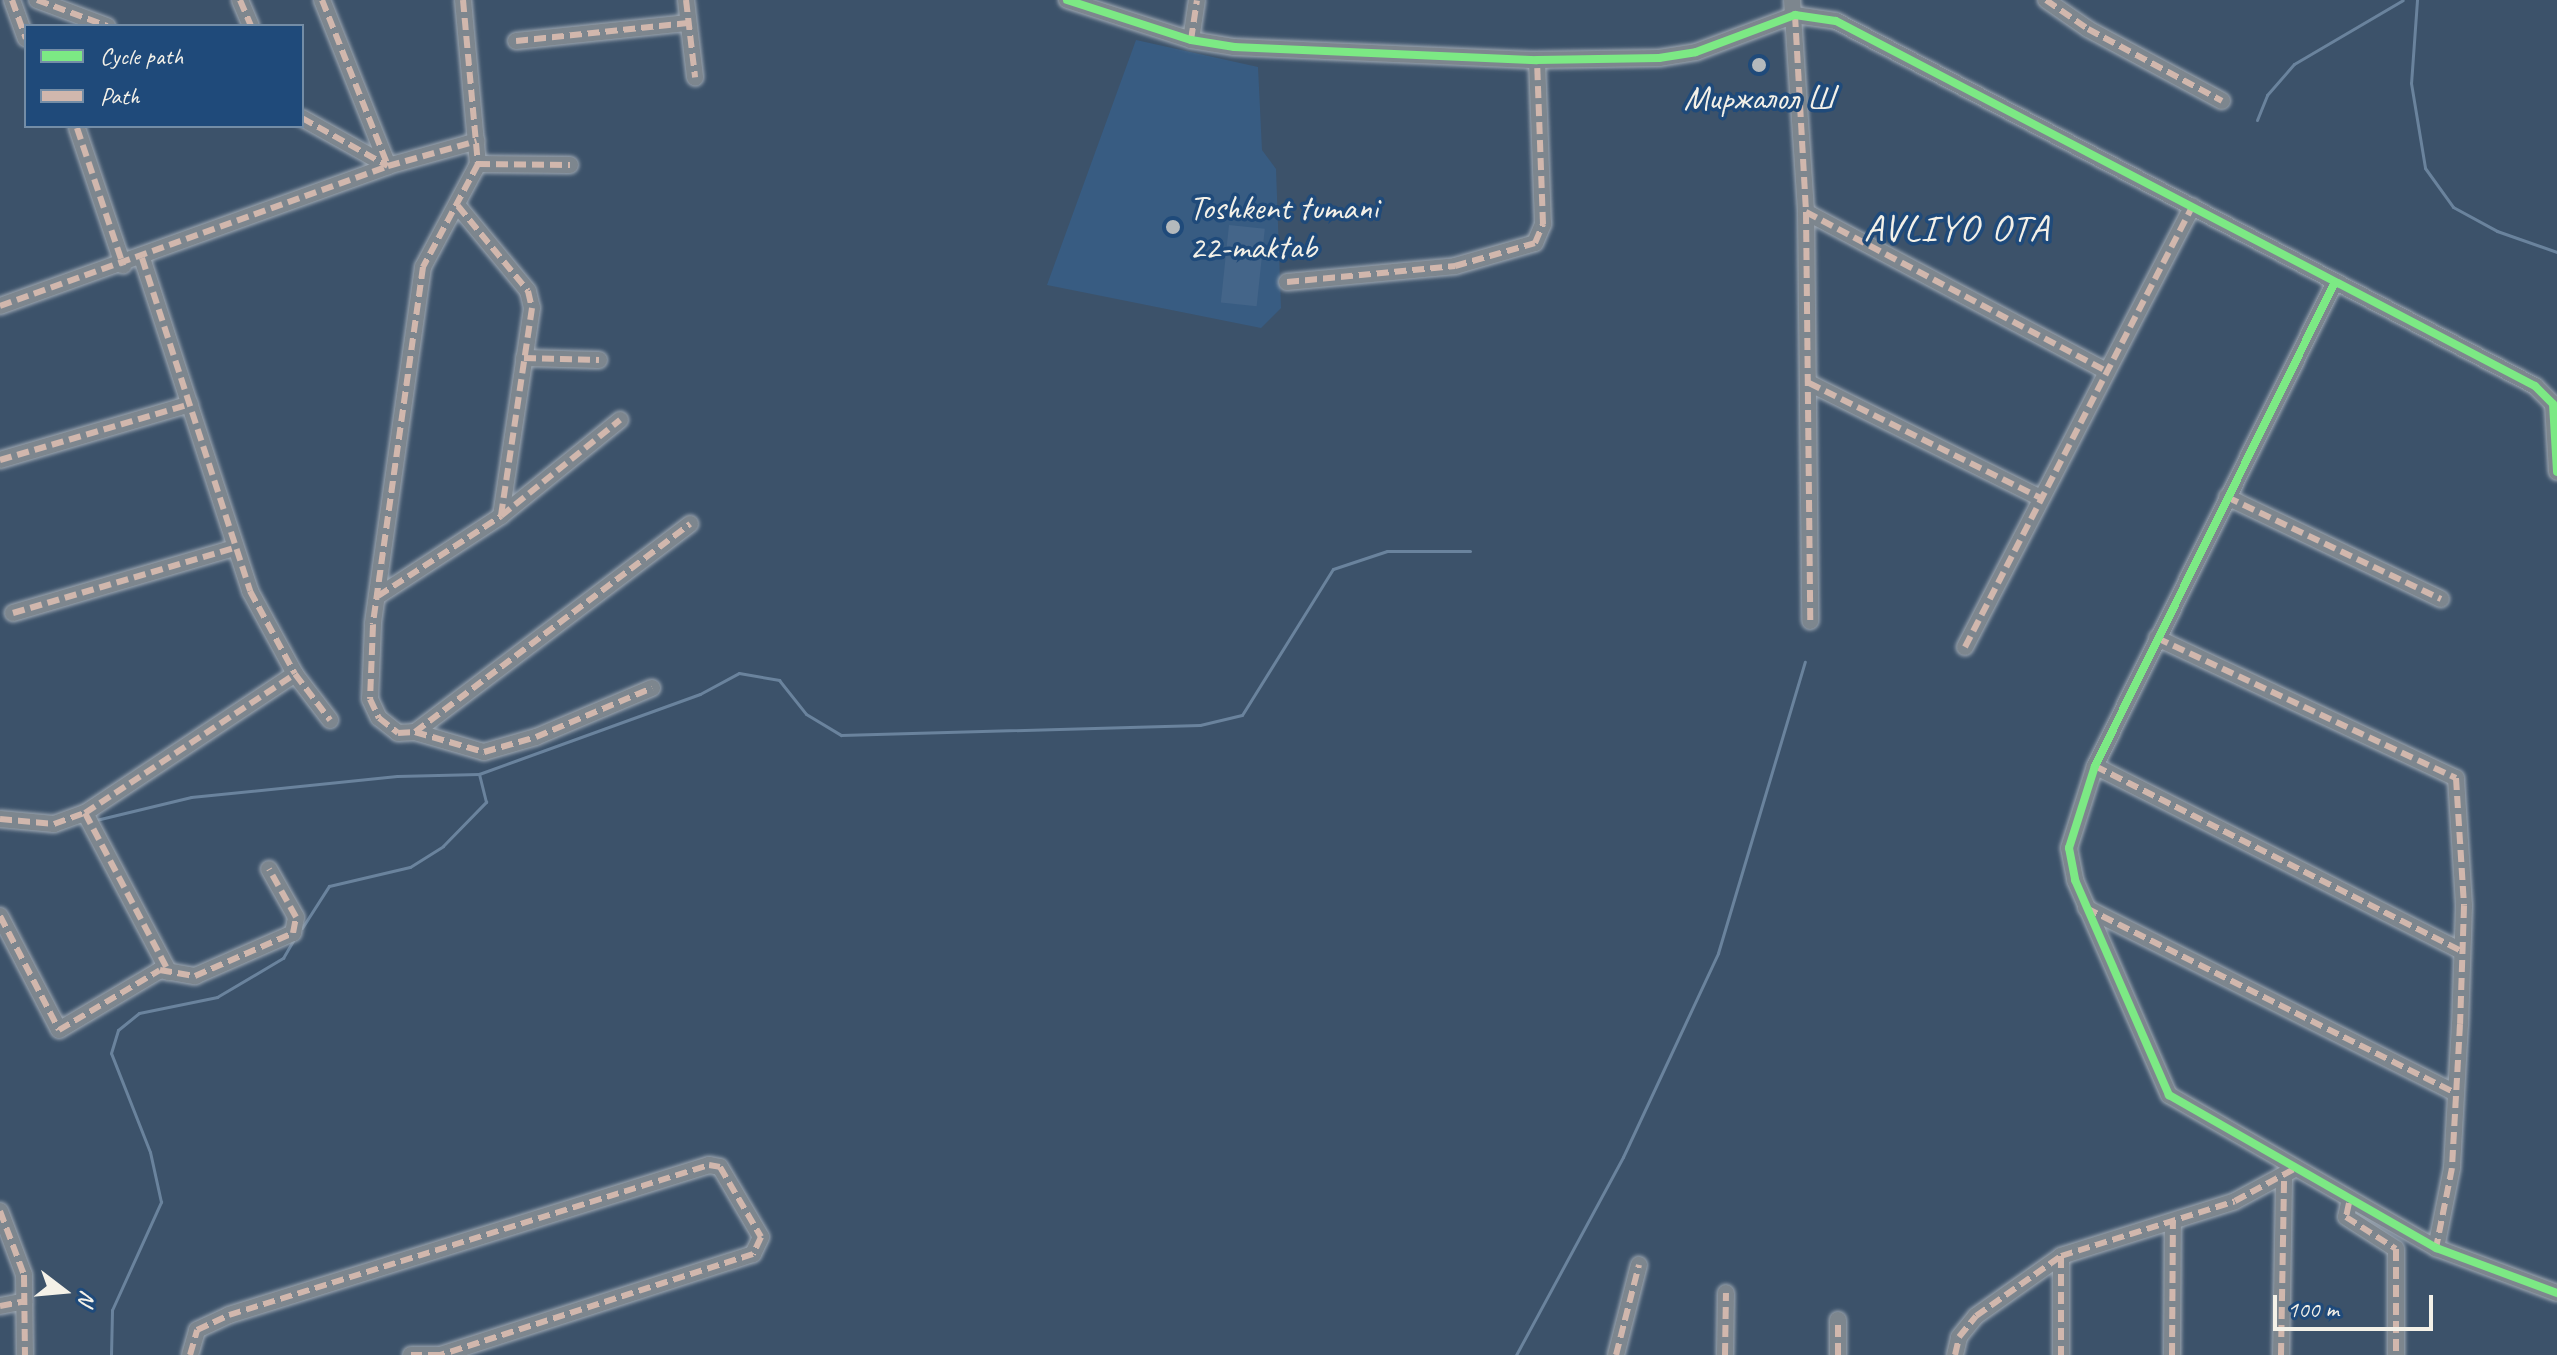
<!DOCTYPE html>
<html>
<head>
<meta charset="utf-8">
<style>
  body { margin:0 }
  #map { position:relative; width:2557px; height:1355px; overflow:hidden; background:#3c526a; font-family:Caveat,sans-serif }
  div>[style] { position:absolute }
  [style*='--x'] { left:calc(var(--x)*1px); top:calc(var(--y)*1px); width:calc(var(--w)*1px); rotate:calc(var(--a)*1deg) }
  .built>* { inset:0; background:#385c82 }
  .green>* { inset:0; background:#446589; transform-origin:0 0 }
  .stream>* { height:3px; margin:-1.5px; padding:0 1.5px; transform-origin:1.5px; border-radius:1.5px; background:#6a839d }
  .roads { filter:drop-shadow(0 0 2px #9fa8b2) drop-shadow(0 0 2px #9fa8b2) }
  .minor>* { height:16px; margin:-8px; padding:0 8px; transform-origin:8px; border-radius:8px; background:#7d868e }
  .quiet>* { height:6px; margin-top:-3px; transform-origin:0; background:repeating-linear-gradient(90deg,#d1b7ad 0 12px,transparent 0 18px) }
  .cycleway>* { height:8px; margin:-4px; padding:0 4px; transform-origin:4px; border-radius:4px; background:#7ce984 }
  .dots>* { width:22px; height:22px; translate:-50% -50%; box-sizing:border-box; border:4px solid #1f4a7a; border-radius:50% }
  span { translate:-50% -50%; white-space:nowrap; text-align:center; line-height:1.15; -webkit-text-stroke:7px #1f4a7a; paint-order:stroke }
  .poi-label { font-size:34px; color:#f4f1e8 }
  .left { translate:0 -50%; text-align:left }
  .quarter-label { font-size:38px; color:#f4f1e8; letter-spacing:2px }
  .legend { position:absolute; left:24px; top:24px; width:280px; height:104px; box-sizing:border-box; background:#1f4a7a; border:2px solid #748da6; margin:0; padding:10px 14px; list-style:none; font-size:24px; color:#f4f1e8 }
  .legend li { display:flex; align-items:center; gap:16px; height:40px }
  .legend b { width:40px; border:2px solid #748da6 }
  .north { position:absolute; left:24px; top:1251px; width:80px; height:80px; -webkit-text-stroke:6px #1f4a7a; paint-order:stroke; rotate:106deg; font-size:22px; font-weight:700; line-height:32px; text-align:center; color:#f4f1e8 }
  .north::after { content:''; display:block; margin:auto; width:28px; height:36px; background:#f4f1e8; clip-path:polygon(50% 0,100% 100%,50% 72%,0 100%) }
  .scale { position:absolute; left:2273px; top:1295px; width:160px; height:36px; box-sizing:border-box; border:4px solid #f4f1e8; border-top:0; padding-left:10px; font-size:24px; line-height:28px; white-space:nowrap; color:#f4f1e8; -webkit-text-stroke:6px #1f4a7a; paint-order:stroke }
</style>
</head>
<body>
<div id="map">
  <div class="built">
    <i style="clip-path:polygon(1136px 40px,1258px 67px,1262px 150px,1276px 169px,1281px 308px,1261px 328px,1047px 285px)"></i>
  </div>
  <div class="green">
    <i style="left:1229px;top:225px;width:36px;height:78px;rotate:6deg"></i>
  </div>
  <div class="stream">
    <i style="--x:2417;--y:0;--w:83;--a:94.1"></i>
    <i style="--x:2411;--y:83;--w:86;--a:80.6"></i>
    <i style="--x:2425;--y:168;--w:48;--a:54.3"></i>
    <i style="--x:2453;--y:207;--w:50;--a:28.6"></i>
    <i style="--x:2497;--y:231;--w:64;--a:19.3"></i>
    <i style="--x:2257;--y:120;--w:27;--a:-68"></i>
    <i style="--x:2267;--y:95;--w:41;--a:-48.9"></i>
    <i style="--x:2294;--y:64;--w:126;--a:-30.4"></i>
    <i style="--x:96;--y:820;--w:98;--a:-13.6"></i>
    <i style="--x:191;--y:797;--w:207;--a:-5.8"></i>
    <i style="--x:397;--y:776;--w:82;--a:-1.4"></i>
    <i style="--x:479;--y:774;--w:235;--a:-19.9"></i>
    <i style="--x:700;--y:694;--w:44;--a:-28.3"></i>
    <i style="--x:739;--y:673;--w:41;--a:9.9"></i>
    <i style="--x:779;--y:680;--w:43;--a:51.5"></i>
    <i style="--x:806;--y:714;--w:41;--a:31"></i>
    <i style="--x:841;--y:735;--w:359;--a:-1.6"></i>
    <i style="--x:1200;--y:725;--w:43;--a:-13.4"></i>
    <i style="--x:1242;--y:715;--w:172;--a:-58.1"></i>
    <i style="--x:1333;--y:569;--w:57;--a:-18.4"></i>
    <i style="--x:1387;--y:551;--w:83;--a:0"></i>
    <i style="--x:302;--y:928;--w:50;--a:-57.3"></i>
    <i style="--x:329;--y:886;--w:83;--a:-13.2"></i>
    <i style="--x:410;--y:867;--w:39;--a:-32"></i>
    <i style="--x:443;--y:846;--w:62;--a:-45.7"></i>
    <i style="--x:486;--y:802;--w:29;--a:-104"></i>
    <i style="--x:111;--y:1355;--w:45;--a:-88.7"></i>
    <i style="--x:112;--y:1310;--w:119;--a:-65.6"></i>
    <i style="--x:161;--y:1202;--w:51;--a:-102.4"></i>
    <i style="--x:150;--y:1152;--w:106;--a:-111.5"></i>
    <i style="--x:111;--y:1053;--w:24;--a:-73"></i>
    <i style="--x:118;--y:1030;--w:27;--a:-39"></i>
    <i style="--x:139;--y:1013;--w:80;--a:-11.6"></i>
    <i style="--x:217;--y:997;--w:77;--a:-30.6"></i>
    <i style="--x:283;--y:958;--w:20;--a:-60"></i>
    <i style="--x:1516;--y:1355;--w:225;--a:-61.6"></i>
    <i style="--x:1623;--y:1157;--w:225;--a:-65"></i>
    <i style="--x:1718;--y:953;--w:304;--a:-73.4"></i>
  </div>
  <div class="roads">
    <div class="minor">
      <i style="--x:12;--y:0;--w:41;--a:70.3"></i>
      <i style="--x:37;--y:0;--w:75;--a:20.4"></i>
      <i style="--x:240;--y:0;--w:28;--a:67"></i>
      <i style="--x:322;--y:0;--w:179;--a:68.3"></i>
      <i style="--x:463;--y:0;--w:165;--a:84.8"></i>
      <i style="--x:478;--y:164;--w:117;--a:118.1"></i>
      <i style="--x:423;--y:267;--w:361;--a:98"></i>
      <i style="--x:373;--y:625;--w:74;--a:92.3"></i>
      <i style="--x:370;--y:699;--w:21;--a:65"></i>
      <i style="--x:379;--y:718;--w:24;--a:38"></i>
      <i style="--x:398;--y:733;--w:17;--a:-3"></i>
      <i style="--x:415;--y:732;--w:72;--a:16.2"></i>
      <i style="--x:484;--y:752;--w:54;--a:-16.1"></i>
      <i style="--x:536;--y:737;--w:126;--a:-22.9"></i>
      <i style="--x:686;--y:0;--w:78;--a:83.3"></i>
      <i style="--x:1067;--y:0;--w:130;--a:17.9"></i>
      <i style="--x:1191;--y:40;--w:44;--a:9.2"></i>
      <i style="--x:1234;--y:47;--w:303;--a:2.5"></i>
      <i style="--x:1537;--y:60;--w:122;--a:-0.9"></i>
      <i style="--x:1659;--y:58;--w:37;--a:-9"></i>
      <i style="--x:1696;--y:52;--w:106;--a:-20.5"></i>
      <i style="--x:1795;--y:15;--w:41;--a:8.3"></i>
      <i style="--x:1836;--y:21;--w:789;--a:27.57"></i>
      <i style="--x:2535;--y:386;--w:25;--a:45"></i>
      <i style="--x:2553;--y:404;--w:68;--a:86.6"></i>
      <i style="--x:1792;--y:0;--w:212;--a:86.2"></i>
      <i style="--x:1806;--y:212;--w:409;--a:89.4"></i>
      <i style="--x:2046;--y:0;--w:51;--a:34.6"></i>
      <i style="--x:2088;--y:29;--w:152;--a:28.2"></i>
      <i style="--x:1191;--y:40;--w:40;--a:-81.5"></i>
      <i style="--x:516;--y:41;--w:173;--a:-6"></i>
      <i style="--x:302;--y:118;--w:98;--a:29.2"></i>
      <i style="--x:77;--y:128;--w:145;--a:71.4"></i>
      <i style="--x:478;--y:164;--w:92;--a:0.6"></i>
      <i style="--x:458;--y:206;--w:110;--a:50.5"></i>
      <i style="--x:528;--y:291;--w:17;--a:77"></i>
      <i style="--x:532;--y:308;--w:210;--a:98.5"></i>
      <i style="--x:1806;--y:212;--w:340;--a:27.9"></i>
      <i style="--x:142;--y:258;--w:350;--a:72"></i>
      <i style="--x:250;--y:591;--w:94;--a:61.5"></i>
      <i style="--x:295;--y:674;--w:58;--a:52.7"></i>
      <i style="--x:1287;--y:282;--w:169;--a:-5.4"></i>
      <i style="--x:1455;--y:266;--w:83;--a:-16"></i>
      <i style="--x:1535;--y:243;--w:21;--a:-67"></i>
      <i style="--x:1543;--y:224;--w:164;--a:-92.1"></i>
      <i style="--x:2335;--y:282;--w:540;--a:116.38"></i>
      <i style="--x:2095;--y:766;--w:86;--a:107.6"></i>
      <i style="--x:2069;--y:848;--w:33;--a:79"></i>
      <i style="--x:2075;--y:880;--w:235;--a:66.4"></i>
      <i style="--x:2169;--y:1095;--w:308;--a:29.8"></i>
      <i style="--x:2436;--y:1248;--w:129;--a:20.4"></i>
      <i style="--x:0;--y:306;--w:412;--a:-19.8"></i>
      <i style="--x:388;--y:166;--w:92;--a:-15.7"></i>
      <i style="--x:524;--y:358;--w:75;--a:1.5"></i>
      <i style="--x:1809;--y:383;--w:259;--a:26.4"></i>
      <i style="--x:0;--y:460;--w:198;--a:-16.4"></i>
      <i style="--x:2227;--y:497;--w:237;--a:25.5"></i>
      <i style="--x:378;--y:596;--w:147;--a:-33"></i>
      <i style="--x:501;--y:516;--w:153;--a:-38.9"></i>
      <i style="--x:13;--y:613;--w:230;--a:-16.4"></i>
      <i style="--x:2157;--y:638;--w:330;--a:25.1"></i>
      <i style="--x:2456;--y:778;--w:128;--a:86.4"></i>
      <i style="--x:2464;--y:906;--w:118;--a:91.9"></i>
      <i style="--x:2460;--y:1024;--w:144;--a:93.2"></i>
      <i style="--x:2452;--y:1168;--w:82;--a:101.3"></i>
      <i style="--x:1965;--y:647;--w:496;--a:-62.7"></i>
      <i style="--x:415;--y:732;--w:345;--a:-37.1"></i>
      <i style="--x:2095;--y:766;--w:409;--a:26.8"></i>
      <i style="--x:85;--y:813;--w:180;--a:62.2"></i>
      <i style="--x:0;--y:819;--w:54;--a:5.3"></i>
      <i style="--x:54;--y:824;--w:33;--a:-20"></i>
      <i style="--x:85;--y:813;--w:252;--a:-33.5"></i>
      <i style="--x:2086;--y:908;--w:413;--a:26.6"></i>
      <i style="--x:0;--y:916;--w:128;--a:62.6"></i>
      <i style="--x:59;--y:1030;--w:117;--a:-30.7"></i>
      <i style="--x:160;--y:970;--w:36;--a:10"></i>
      <i style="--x:195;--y:976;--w:107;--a:-23.7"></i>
      <i style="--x:293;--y:933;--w:16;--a:-79"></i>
      <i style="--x:296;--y:917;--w:55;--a:-119.4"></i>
      <i style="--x:2349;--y:1203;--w:14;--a:102"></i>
      <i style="--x:2346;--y:1217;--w:59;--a:32.6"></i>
      <i style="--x:2396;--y:1249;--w:106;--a:90"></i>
      <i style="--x:0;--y:1211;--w:68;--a:69.4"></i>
      <i style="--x:24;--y:1275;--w:80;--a:89.3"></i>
      <i style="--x:2061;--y:1256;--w:99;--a:90"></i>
      <i style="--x:0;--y:1306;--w:25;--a:-11"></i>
      <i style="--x:190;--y:1355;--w:26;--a:-74"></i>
      <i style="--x:197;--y:1330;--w:35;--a:-25"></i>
      <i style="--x:229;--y:1315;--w:503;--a:-17.35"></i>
      <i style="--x:709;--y:1165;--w:11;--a:10"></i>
      <i style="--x:720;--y:1167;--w:81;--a:59.6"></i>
      <i style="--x:761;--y:1237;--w:19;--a:115"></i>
      <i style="--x:753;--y:1254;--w:329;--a:162.1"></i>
      <i style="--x:440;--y:1355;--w:29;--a:180"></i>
      <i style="--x:1616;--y:1355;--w:93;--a:-75.7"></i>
      <i style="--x:1725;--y:1355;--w:62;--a:-89.1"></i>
      <i style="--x:1838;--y:1355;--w:35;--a:-90"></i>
      <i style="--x:1955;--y:1355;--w:18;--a:-77"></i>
      <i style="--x:1959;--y:1337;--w:27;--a:-51"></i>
      <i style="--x:1976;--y:1316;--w:104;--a:-35.2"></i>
      <i style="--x:2061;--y:1256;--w:182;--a:-17.5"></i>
      <i style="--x:2235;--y:1201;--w:69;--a:-28.4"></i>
      <i style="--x:2172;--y:1355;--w:132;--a:-89.6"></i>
      <i style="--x:2281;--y:1355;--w:176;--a:-89"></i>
    </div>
  </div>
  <div class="quiet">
    <i style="--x:12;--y:0;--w:41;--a:70.3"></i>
    <i style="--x:37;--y:0;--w:75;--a:20.4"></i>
    <i style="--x:240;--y:0;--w:28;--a:67"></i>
    <i style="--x:322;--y:0;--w:179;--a:68.3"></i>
    <i style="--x:463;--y:0;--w:165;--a:84.8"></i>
    <i style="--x:478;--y:164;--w:117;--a:118.1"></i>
    <i style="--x:423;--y:267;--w:361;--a:98"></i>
    <i style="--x:373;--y:625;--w:74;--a:92.3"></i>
    <i style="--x:370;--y:699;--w:21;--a:65"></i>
    <i style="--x:379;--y:718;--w:24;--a:38"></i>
    <i style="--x:398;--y:733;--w:17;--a:-3"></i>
    <i style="--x:415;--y:732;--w:72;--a:16.2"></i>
    <i style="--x:484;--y:752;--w:54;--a:-16.1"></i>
    <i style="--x:536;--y:737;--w:126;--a:-22.9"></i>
    <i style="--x:686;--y:0;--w:78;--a:83.3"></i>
    <i style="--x:2046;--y:0;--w:51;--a:34.6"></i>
    <i style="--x:2088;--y:29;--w:152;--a:28.2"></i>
    <i style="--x:1795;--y:15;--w:197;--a:86.8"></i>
    <i style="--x:1806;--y:212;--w:409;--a:89.4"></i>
    <i style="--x:1191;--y:40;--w:40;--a:-81.5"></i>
    <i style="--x:516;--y:41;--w:173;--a:-6"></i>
    <i style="--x:302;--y:118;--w:98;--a:29.2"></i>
    <i style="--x:77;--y:128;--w:145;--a:71.4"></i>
    <i style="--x:478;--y:164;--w:92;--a:0.6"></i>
    <i style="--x:458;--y:206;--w:110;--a:50.5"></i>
    <i style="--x:528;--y:291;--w:17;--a:77"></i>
    <i style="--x:532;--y:308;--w:210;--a:98.5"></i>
    <i style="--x:1806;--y:212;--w:340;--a:27.9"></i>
    <i style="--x:142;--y:258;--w:350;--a:72"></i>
    <i style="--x:250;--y:591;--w:94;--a:61.5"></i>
    <i style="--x:295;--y:674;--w:58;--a:52.7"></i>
    <i style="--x:1287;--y:282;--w:169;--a:-5.4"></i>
    <i style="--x:1455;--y:266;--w:83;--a:-16"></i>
    <i style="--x:1535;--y:243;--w:21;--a:-67"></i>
    <i style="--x:1543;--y:224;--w:164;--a:-92.1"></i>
    <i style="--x:0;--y:306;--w:412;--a:-19.8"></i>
    <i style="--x:388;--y:166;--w:92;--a:-15.7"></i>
    <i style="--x:524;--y:358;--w:75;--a:1.5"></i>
    <i style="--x:1809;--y:383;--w:259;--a:26.4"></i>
    <i style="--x:0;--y:460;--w:198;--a:-16.4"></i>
    <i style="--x:2227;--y:497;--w:237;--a:25.5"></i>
    <i style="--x:378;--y:596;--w:147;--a:-33"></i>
    <i style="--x:501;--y:516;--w:153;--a:-38.9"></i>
    <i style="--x:13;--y:613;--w:230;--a:-16.4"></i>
    <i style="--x:2157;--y:638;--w:330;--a:25.1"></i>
    <i style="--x:2456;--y:778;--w:128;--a:86.4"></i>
    <i style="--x:2464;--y:906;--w:118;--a:91.9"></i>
    <i style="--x:2460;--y:1024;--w:144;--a:93.2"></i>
    <i style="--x:2452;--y:1168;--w:82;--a:101.3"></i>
    <i style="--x:1965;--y:647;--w:496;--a:-62.7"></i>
    <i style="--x:415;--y:732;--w:345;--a:-37.1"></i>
    <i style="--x:2095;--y:766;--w:409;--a:26.8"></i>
    <i style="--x:85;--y:813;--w:180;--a:62.2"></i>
    <i style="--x:0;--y:819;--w:54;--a:5.3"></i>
    <i style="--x:54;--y:824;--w:33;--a:-20"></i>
    <i style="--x:85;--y:813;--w:252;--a:-33.5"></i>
    <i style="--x:2086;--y:908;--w:413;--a:26.6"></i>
    <i style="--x:0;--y:916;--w:128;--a:62.6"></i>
    <i style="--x:59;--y:1030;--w:117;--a:-30.7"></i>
    <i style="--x:160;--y:970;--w:36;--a:10"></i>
    <i style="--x:195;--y:976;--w:107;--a:-23.7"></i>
    <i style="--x:293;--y:933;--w:16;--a:-79"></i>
    <i style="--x:296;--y:917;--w:55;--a:-119.4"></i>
    <i style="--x:2349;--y:1203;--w:14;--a:102"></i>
    <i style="--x:2346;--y:1217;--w:59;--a:32.6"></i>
    <i style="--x:2396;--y:1249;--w:106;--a:90"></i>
    <i style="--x:0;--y:1211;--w:68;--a:69.4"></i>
    <i style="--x:24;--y:1275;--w:80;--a:89.3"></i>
    <i style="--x:2061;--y:1256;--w:99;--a:90"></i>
    <i style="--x:0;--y:1306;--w:25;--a:-11"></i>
    <i style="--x:190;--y:1355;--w:26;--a:-74"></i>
    <i style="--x:197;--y:1330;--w:35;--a:-25"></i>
    <i style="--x:229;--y:1315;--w:503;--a:-17.35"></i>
    <i style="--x:709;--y:1165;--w:11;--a:10"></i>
    <i style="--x:720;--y:1167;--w:81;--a:59.6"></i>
    <i style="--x:761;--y:1237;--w:19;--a:115"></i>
    <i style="--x:753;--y:1254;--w:329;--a:162.1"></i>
    <i style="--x:440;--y:1355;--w:29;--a:180"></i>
    <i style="--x:1616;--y:1355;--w:93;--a:-75.7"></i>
    <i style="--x:1725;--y:1355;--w:62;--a:-89.1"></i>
    <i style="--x:1838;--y:1355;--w:35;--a:-90"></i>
    <i style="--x:1955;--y:1355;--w:18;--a:-77"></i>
    <i style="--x:1959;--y:1337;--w:27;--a:-51"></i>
    <i style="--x:1976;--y:1316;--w:104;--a:-35.2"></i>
    <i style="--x:2061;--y:1256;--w:182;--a:-17.5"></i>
    <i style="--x:2235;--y:1201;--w:69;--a:-28.4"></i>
    <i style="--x:2172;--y:1355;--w:132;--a:-89.6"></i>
    <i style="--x:2281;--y:1355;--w:176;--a:-89"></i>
  </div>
  <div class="cycleway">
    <i style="--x:1067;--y:0;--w:130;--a:17.9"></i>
    <i style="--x:1191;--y:40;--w:44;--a:9.2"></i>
    <i style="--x:1234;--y:47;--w:303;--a:2.5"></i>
    <i style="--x:1537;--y:60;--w:122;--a:-0.9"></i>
    <i style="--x:1659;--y:58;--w:37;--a:-9"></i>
    <i style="--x:1696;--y:52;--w:106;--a:-20.5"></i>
    <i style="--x:1795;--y:15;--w:41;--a:8.3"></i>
    <i style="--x:1836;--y:21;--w:789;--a:27.57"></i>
    <i style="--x:2535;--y:386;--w:25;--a:45"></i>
    <i style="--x:2553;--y:404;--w:68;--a:86.6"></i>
    <i style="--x:2335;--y:282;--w:540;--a:116.38"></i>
    <i style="--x:2095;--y:766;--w:86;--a:107.6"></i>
    <i style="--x:2069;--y:848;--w:33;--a:79"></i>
    <i style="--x:2075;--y:880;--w:235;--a:66.4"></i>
    <i style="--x:2169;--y:1095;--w:308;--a:29.8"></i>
    <i style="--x:2436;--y:1248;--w:129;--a:20.4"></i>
  </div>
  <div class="dots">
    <i style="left:1759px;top:65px;background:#b4b9bc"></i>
    <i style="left:1173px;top:227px;background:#b4b9bc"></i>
  </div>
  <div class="poi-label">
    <span style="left:1759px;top:98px">Миржалол Ш</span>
    <span class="left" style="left:1189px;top:227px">Toshkent tumani<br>22-maktab</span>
  </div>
  <div class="quarter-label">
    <span style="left:1957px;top:228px">AVLIYO OTA</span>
  </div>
  <ul class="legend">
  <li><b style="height:10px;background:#7ce984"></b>Cycle path</li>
  <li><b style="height:10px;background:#d1b7ad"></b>Path</li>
  </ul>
  <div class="north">N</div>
  <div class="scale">100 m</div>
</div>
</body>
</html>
